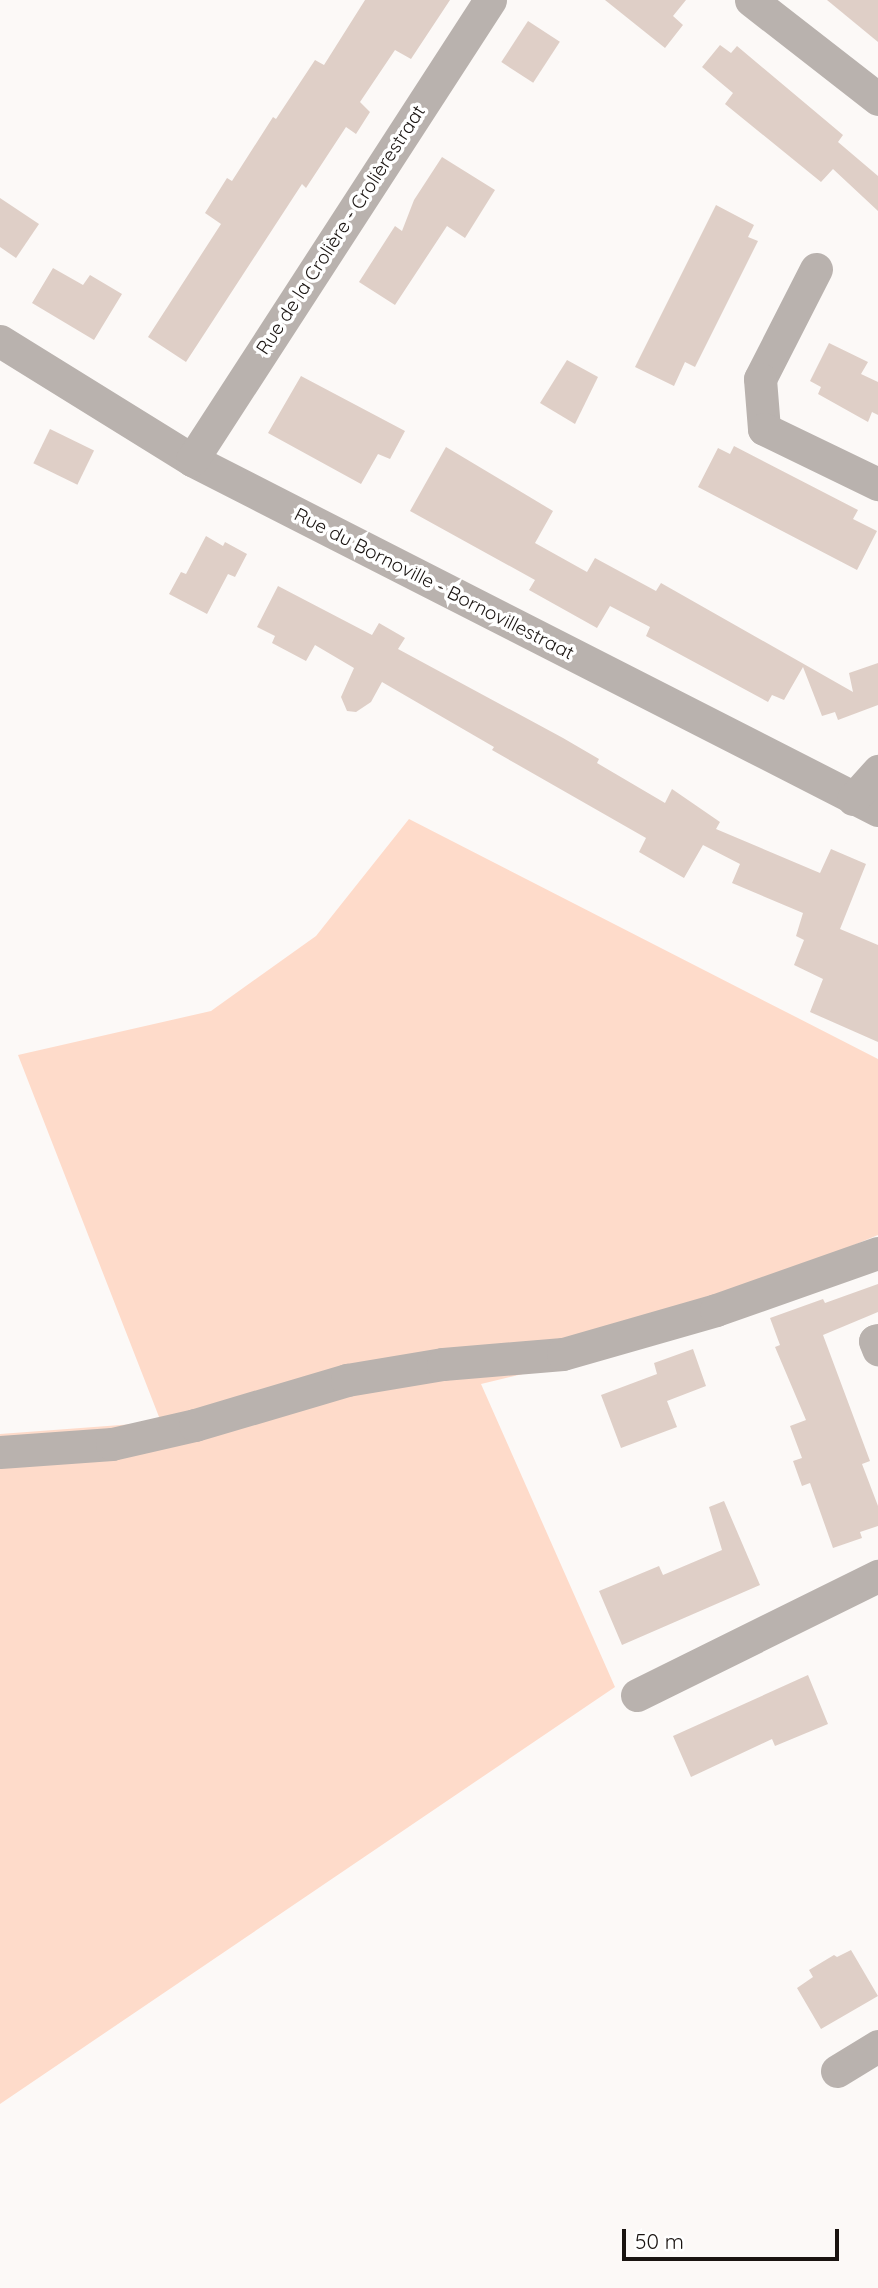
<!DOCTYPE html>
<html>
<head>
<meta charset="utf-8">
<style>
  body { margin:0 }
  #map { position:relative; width:878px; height:2288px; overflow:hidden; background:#fcf9f7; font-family:Quicksand,sans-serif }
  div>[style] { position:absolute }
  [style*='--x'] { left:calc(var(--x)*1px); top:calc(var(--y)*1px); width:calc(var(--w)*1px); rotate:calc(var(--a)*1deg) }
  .green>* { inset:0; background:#fedbca }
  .building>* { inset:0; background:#dfcfc7; transform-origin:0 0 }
  .minor>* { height:33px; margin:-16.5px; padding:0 16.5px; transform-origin:16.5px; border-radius:16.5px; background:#b9b2ae }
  span { translate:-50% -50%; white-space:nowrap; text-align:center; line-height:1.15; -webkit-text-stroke:7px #fff; paint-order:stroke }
  .street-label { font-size:19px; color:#1a1411 }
  .scale { position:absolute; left:622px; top:2229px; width:217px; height:32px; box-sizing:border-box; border:4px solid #1a1411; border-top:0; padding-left:9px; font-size:21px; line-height:24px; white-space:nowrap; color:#1a1411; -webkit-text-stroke:5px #fff; paint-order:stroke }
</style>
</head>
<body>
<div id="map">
  <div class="green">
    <i style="clip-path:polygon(409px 819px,878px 1059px,878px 1235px,573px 1362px,481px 1384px,615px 1687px,0 2104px,0 1434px,161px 1422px,18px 1055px,211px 1011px,316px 936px)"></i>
  </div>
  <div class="building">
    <i style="clip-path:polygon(365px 0,450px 0,411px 59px,395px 50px,360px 102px,370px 112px,356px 134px,346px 127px,306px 188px,302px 184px,186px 362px,148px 337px,221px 224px,205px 213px,227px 178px,232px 181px,273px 117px,276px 119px,315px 60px,324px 65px)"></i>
    <i style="clip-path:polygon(605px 0,686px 0,673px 16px,683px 25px,665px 48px)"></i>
    <i style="clip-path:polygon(827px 0,878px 0,878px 42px)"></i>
    <i style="left:528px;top:21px;width:38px;height:49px;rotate:33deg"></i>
    <i style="clip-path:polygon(720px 45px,731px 53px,737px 46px,843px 135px,838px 142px,878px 176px,878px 211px,833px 169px,821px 182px,725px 104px,733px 93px,702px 67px)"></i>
    <i style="clip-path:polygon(442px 157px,495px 190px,465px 238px,447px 226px,395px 305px,359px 282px,395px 226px,402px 231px,414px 200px)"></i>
    <i style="clip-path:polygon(0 198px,39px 224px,16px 258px,0 247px)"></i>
    <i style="clip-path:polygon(716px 205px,754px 225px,748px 237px,758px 241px,695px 367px,685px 362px,674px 386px,635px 367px)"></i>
    <i style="clip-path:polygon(53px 268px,83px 285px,90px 275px,122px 294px,94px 340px,32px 303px)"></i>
    <i style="clip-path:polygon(829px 343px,868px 362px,861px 374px,878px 382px,878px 415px,872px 412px,868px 422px,818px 394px,821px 387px,810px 381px)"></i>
    <i style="clip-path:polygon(567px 360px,598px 377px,575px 424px,540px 403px)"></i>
    <i style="clip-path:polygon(301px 376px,405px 431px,390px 459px,378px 454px,361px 484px,268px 433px)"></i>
    <i style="left:50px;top:429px;width:49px;height:38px;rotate:26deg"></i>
    <i style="clip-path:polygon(734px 446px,858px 510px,853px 519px,877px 531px,857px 570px,698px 487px,718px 448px,730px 454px)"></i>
    <i style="clip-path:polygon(446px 447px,553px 511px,535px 543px,587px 572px,595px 558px,656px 591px,661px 583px,853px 692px,849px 673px,878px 663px,878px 705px,838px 720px,835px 712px,822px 716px,803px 667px,784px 700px,772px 695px,768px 702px,646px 636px,650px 627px,610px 606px,597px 628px,529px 590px,535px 580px,410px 511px)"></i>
    <i style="clip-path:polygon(206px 536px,223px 546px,225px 542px,247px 554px,235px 577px,228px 574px,207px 614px,169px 594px,181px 572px,186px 574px)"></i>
    <i style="clip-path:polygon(278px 586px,372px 635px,379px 623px,405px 638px,398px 649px,563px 738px,599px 759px,597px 763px,665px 803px,672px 789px,720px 822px,716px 829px,820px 873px,831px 849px,866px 864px,840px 929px,878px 945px,878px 1042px,810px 1012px,823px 979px,794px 965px,804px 940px,796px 936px,803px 913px,732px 883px,740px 864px,703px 845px,684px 878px,639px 852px,646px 838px,492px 750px,494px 747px,382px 682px,371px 702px,356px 712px,347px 711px,341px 697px,354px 668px,315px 645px,306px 661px,272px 643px,275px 636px,257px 627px)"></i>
    <i style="clip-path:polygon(878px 1284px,878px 1312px,823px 1335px,870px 1461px,862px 1464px,878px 1506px,878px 1526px,860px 1532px,862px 1538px,833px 1548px,810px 1483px,802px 1486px,793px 1461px,802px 1458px,790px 1426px,806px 1420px,775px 1347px,780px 1345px,770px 1318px,823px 1299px,825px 1303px)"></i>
    <i style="clip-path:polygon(693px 1349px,706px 1386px,667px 1401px,677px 1427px,621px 1448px,601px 1395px,657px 1374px,654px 1363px)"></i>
    <i style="clip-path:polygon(724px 1501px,760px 1585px,622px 1645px,599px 1591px,659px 1566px,663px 1575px,722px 1550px,709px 1507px)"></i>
    <i style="clip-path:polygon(808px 1675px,828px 1724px,775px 1746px,772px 1739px,691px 1777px,673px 1736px)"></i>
    <i style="clip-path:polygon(851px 1950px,878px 1996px,821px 2029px,797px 1988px,813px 1977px,809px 1970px,834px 1955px,837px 1957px)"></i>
  </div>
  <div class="minor">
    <i style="--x:751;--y:0;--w:161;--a:37.9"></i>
    <i style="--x:816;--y:269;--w:123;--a:117"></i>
    <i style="--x:760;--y:379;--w:50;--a:85.4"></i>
    <i style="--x:764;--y:429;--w:127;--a:25.8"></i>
    <i style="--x:0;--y:341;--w:226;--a:31.8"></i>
    <i style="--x:192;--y:460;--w:770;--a:27.03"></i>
    <i style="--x:192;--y:460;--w:548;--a:-57.06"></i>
    <i style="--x:853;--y:799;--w:38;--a:-48"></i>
    <i style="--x:878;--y:1340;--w:3;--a:162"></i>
    <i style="--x:875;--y:1341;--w:9;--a:69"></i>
    <i style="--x:0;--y:1452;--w:112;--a:-4.1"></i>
    <i style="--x:112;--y:1444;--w:85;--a:-12.9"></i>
    <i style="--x:195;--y:1425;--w:159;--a:-16.5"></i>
    <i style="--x:347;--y:1380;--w:97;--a:-9.5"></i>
    <i style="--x:443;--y:1364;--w:120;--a:-4.8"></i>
    <i style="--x:563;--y:1354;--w:159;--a:-16"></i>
    <i style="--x:716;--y:1310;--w:172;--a:-19.4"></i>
    <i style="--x:637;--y:1695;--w:269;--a:-26.3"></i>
    <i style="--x:837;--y:2071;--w:48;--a:-31.4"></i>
  </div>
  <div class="street-label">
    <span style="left:341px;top:230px;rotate:-57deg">Rue de la Crolière - Crolièrestraat</span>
    <span style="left:434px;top:584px;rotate:27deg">Rue du Bornoville - Bornovillestraat</span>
  </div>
  <div class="scale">50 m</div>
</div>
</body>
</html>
